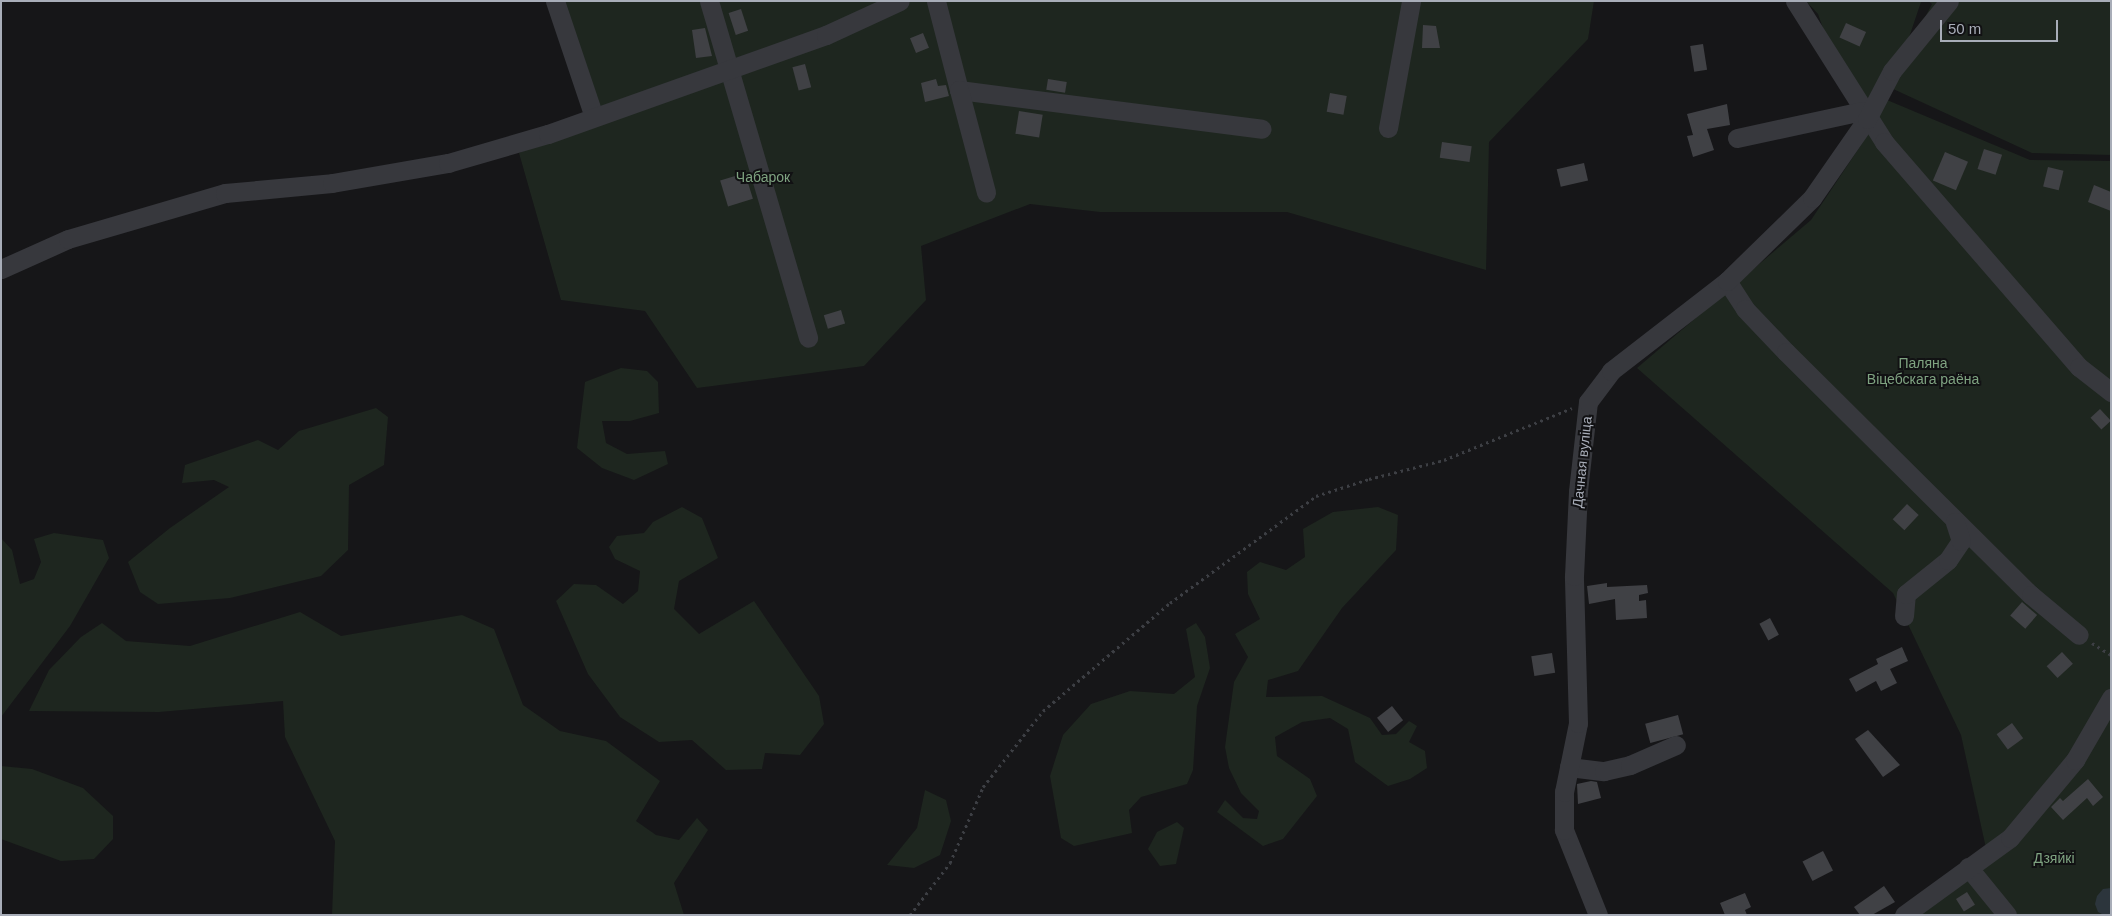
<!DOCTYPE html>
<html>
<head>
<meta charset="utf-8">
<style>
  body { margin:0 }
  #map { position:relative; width:2112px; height:916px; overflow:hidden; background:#161618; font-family:Helvetica,sans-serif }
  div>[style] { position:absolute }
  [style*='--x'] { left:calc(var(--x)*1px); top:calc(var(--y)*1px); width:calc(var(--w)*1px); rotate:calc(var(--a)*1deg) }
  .green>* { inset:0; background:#1e261f }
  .water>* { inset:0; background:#2c353c }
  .building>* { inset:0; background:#404145; transform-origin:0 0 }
  .path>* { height:3px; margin-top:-1.5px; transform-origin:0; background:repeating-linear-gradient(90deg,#3d3f44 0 2.5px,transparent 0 6.5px) }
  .minor>* { height:19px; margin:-9.5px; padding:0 9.5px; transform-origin:9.5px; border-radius:9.5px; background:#37383d }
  span { translate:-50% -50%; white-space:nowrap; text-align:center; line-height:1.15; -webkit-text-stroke:4px #111113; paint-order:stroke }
  .park-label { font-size:14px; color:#7fa381 }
  .street-label { font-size:14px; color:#a8adb8 }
  .frame { position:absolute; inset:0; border:2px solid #a8adb8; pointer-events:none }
  .scale { position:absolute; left:1940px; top:20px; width:118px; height:22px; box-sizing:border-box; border:2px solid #a8adb8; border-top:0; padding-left:6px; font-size:15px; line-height:18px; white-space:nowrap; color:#a8adb8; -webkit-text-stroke:4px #111113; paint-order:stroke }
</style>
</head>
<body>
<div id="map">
  <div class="green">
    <i style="clip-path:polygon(563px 1px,1594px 1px,1588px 39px,1489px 142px,1486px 270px,1287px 212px,1100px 212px,1030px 204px,921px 246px,926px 300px,864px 366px,697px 388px,645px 311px,561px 300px,519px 153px,603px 115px)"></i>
    <i style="clip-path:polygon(1806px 1px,1921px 2px,1899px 67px,1932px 4px,1928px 1px,2111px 1px,2111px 155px,2032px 153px,1891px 88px,1887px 100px,2030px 160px,2111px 161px,2111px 915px,1893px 915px,1986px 848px,1961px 735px,1893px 593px,1637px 368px,1811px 220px,1863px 142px,1818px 14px)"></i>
    <i style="clip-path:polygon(621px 368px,647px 371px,658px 382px,659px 413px,630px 421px,602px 421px,606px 443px,627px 454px,665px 451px,668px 464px,634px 480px,602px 468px,577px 448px,585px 382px)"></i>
    <i style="clip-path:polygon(376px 408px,388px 417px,384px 465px,349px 485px,348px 550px,321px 576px,230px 598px,158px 604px,140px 592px,128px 562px,170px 528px,229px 487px,214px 480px,182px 483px,185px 465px,258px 440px,278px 450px,299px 431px)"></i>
    <i style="clip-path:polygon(682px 507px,702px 518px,718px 558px,679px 581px,674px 609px,699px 634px,754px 601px,819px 696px,824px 724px,800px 755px,765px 753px,762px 769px,726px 770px,692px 740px,659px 742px,620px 717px,588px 674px,556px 601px,574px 584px,596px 585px,623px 604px,638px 591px,640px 571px,615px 559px,609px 547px,617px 536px,644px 533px,653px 522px)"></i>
    <i style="clip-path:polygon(1378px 507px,1398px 515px,1396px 550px,1342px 608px,1298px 671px,1268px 680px,1266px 697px,1322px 696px,1370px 718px,1382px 735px,1396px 734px,1409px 721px,1417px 726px,1409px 742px,1425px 751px,1427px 768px,1410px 779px,1388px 786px,1355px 762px,1348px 729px,1330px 718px,1302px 722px,1275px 737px,1277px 756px,1310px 779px,1317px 796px,1283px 839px,1263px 846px,1217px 812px,1225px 800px,1243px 818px,1257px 819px,1259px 811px,1241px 793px,1229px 768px,1225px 747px,1234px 682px,1248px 657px,1235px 634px,1260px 619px,1248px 594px,1247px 572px,1260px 562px,1286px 570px,1305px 557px,1303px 529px,1333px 512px)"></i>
    <i style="clip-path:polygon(54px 533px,103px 540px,109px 558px,70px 626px,1px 717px,1px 538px,12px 550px,20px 584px,34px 579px,41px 562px,34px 539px)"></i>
    <i style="clip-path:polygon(300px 612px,341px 636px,462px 615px,494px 629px,523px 705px,560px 731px,606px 741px,660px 781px,636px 821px,656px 835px,679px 840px,697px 818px,708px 830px,674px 883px,684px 915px,332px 915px,335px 841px,285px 737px,283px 701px,159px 712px,29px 711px,49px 670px,81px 637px,102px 623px,126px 641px,190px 646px)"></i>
    <i style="clip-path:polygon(1196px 623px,1205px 637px,1210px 668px,1197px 706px,1193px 770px,1187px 784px,1141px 797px,1129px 810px,1132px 833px,1074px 846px,1061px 838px,1050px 776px,1063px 735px,1091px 704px,1130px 691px,1174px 694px,1195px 677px,1186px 629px)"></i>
    <i style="clip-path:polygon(1px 766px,32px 769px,83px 788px,113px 816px,113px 839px,94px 859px,61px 861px,1px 839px)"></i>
    <i style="clip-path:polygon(925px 790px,946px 800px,951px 821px,940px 855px,914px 868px,887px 865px,917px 828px)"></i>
    <i style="clip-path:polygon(1177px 822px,1184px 828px,1176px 864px,1160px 866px,1148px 849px,1157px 832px)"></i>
  </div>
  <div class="water">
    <i style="clip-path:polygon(2111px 888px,2111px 915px,2104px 915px,2098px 912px,2095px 904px,2097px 896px,2103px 889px)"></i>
  </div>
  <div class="building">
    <i style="left:741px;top:9px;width:23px;height:13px;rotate:72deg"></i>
    <i style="left:1846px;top:23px;width:22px;height:16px;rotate:24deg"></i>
    <i style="clip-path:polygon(1423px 25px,1436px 26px,1440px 48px,1422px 48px)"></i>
    <i style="clip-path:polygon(705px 28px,712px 56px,696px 58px,692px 30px)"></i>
    <i style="left:923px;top:33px;width:16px;height:14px;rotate:68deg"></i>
    <i style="left:1703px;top:44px;width:26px;height:13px;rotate:81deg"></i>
    <i style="left:805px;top:64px;width:24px;height:13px;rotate:75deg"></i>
    <i style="clip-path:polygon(936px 79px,938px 86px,946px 85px,949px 96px,925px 102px,921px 83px)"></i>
    <i style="left:1048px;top:79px;width:19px;height:11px;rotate:9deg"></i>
    <i style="left:1330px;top:93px;width:17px;height:19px;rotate:10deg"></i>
    <i style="clip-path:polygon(1727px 104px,1730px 125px,1707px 129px,1714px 150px,1693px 157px,1687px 136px,1693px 135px,1687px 114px)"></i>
    <i style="left:1019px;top:111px;width:24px;height:23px;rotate:9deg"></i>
    <i style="left:1442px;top:142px;width:30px;height:16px;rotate:8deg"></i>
    <i style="left:1984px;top:149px;width:19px;height:21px;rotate:18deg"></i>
    <i style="left:1945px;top:152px;width:25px;height:31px;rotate:23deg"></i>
    <i style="left:1584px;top:163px;width:18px;height:28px;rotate:77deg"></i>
    <i style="left:2048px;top:167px;width:16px;height:20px;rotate:14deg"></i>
    <i style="left:745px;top:173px;width:27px;height:26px;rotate:73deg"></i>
    <i style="clip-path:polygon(2094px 185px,2111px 192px,2111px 211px,2088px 202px)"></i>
    <i style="left:841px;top:310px;width:14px;height:18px;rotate:73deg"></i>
    <i style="left:2100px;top:409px;width:16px;height:13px;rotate:47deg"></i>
    <i style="left:1907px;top:504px;width:16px;height:21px;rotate:43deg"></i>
    <i style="clip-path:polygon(1607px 583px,1607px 587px,1647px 585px,1648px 593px,1639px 595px,1639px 601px,1646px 600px,1647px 618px,1616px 620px,1615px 599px,1589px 604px,1587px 586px)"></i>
    <i style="left:2022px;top:602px;width:20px;height:18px;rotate:41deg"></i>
    <i style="left:1770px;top:618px;width:19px;height:12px;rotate:62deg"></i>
    <i style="clip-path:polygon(1902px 647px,1908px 661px,1890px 669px,1897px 683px,1881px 691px,1876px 681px,1856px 692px,1849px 679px,1878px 664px,1876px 659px)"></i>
    <i style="left:2062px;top:652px;width:16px;height:21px;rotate:47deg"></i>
    <i style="left:1552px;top:653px;width:20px;height:21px;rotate:81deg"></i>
    <i style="left:1392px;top:706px;width:18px;height:19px;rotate:52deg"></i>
    <i style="left:1678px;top:715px;width:20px;height:34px;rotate:75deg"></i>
    <i style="left:2012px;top:723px;width:19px;height:19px;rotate:54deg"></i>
    <i style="clip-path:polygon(1868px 730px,1900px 765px,1883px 777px,1855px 739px)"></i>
    <i style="clip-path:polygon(2088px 779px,2103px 797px,2093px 806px,2087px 798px,2063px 820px,2051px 807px,2060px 798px,2063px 801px)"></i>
    <i style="clip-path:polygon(1591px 781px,1597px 782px,1601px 798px,1578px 804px,1577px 784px)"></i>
    <i style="left:1823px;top:851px;width:22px;height:23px;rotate:63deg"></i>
    <i style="clip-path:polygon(1884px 886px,1895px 902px,1872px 915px,1860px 915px,1854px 907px)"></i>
    <i style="left:1967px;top:892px;width:15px;height:13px;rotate:58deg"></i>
    <i style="clip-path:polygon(1745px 893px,1751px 907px,1745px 910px,1747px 915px,1725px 915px,1720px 903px)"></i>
  </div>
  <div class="path">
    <i style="--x:2092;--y:643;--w:22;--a:32"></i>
    <i style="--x:910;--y:915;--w:66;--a:-52.4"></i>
    <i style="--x:950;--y:863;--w:83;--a:-66.5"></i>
    <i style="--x:983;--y:787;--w:97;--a:-51.7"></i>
    <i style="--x:1043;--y:711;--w:167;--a:-40.4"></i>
    <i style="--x:1170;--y:603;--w:181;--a:-36.2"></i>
    <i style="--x:1316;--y:496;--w:56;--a:-17.8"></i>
    <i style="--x:1369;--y:479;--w:77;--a:-14.2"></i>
    <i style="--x:1444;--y:460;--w:138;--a:-22.1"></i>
  </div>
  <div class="minor">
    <i style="--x:555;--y:1;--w:122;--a:71.4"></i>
    <i style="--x:709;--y:1;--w:351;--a:73.6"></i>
    <i style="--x:936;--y:1;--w:92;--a:75.5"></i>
    <i style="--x:959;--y:90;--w:305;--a:7.3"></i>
    <i style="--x:1795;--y:1;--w:167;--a:57.7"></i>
    <i style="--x:1884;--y:142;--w:298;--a:49.1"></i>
    <i style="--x:2079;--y:367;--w:41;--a:38"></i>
    <i style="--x:959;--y:90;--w:106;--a:75.2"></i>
    <i style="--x:1388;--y:128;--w:129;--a:-79.7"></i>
    <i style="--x:1737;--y:138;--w:128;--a:-12.2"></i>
    <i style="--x:1;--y:269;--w:73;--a:-24.1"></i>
    <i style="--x:68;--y:239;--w:164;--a:-16.3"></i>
    <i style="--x:225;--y:193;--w:107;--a:-5.3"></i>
    <i style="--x:332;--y:183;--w:118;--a:-9.8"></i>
    <i style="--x:448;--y:163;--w:104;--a:-16.2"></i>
    <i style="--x:548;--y:134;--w:295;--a:-19.6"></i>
    <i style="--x:826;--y:35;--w:81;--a:-24.7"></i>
    <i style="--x:1727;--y:281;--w:33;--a:57"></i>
    <i style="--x:1745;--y:309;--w:59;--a:46.4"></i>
    <i style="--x:1786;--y:352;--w:345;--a:44.8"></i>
    <i style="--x:2031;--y:595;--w:62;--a:39.8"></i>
    <i style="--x:1904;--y:616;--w:22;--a:-85"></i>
    <i style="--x:1906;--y:594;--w:54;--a:-39"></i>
    <i style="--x:1948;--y:560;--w:23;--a:-56"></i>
    <i style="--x:1961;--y:541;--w:20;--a:-108"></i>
    <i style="--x:1569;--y:767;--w:35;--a:7"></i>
    <i style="--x:1604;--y:771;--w:27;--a:-13"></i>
    <i style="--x:1630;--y:765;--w:50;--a:-23.5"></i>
    <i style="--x:1968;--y:867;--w:62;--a:50.9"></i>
    <i style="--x:1598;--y:915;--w:92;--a:-111.8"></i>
    <i style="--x:1564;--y:830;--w:38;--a:-90"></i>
    <i style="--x:1564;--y:792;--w:70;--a:-78.5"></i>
    <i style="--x:1578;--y:723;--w:147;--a:-91.6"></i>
    <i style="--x:1574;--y:576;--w:85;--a:-87.3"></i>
    <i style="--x:1578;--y:491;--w:90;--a:-83.6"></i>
    <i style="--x:1588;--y:402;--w:39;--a:-53"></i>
    <i style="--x:1611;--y:371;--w:147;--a:-37.8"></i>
    <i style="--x:1727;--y:281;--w:119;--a:-44.3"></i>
    <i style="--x:1812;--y:198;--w:96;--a:-55.2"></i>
    <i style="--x:1867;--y:119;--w:54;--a:-62.5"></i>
    <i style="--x:1892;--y:71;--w:90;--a:-50.8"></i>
    <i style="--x:1904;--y:915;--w:131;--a:-36"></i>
    <i style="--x:2010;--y:838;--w:102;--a:-50.2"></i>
    <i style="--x:2075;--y:760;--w:72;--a:-59.9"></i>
  </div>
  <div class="park-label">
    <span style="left:763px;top:177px">Чабарок</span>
    <span style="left:1923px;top:371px">Паляна<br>Віцебскага раёна</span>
    <span style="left:2054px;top:858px">Дзяйкі</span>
  </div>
  <div class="street-label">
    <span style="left:1582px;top:462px;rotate:-84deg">Дачная вуліца</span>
  </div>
  <div class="frame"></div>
  <div class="scale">50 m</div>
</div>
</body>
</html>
